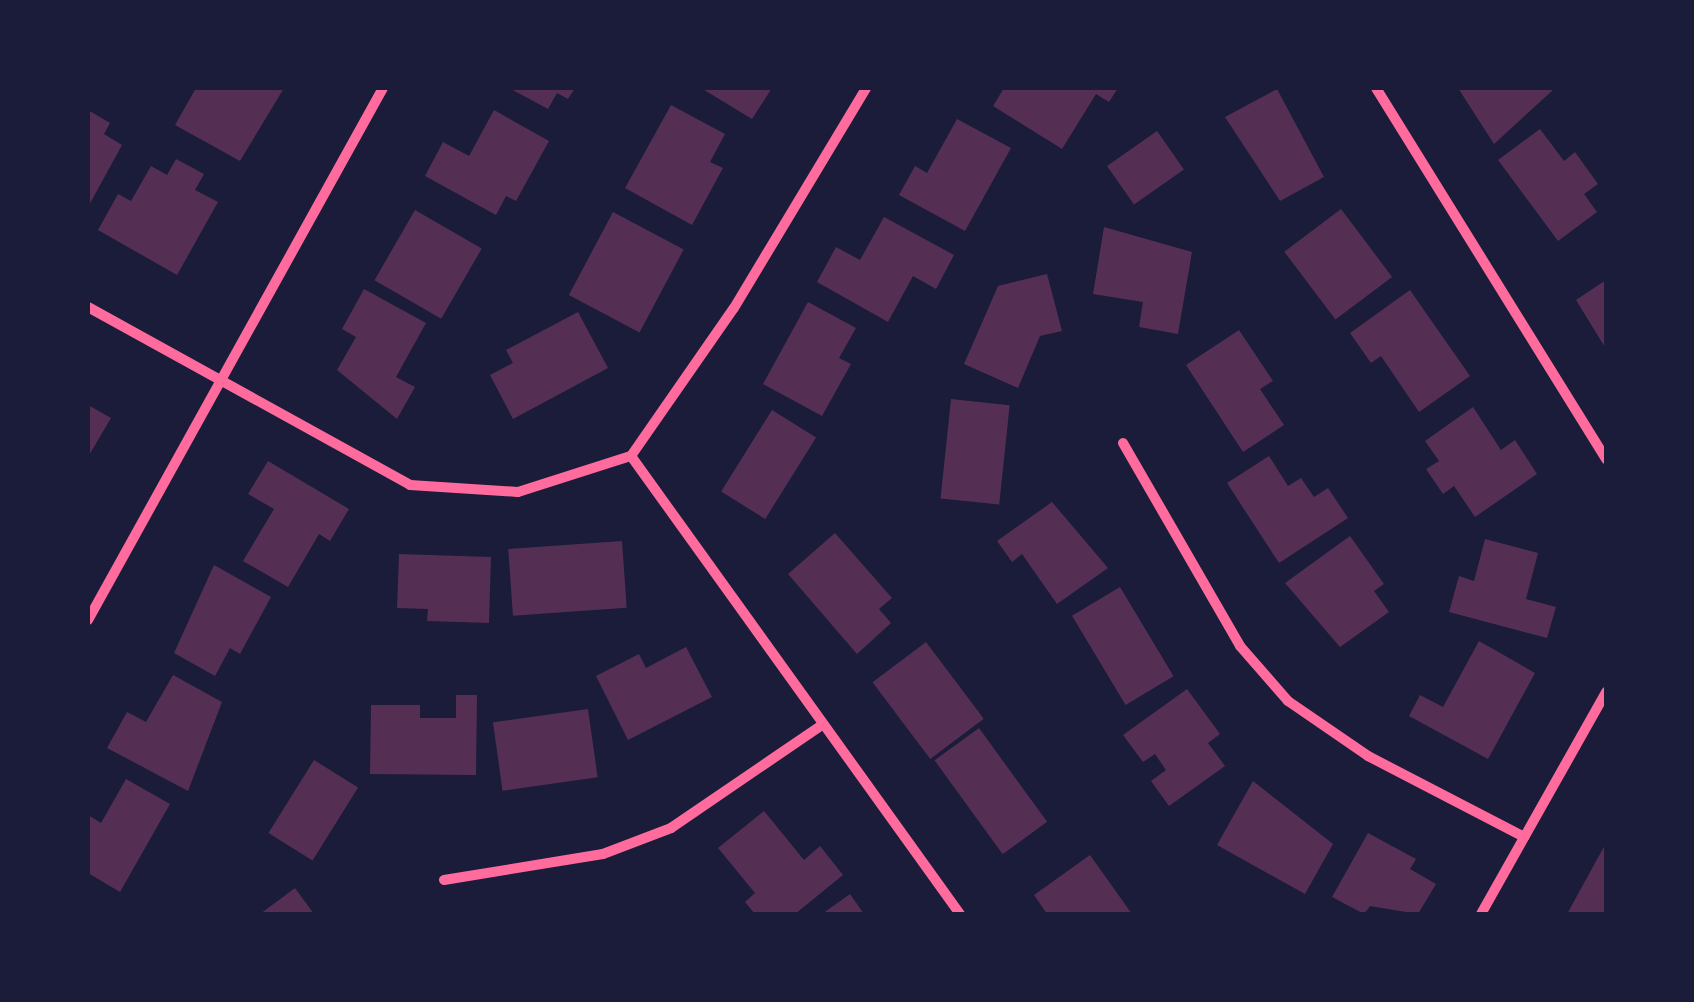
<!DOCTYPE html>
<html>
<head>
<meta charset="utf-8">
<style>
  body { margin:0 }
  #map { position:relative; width:1694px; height:1002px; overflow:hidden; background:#1b1b3a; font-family:"Fira Sans",sans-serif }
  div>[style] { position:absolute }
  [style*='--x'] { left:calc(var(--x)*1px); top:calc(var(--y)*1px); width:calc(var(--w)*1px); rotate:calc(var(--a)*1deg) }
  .building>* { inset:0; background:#542f53; transform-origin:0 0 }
  .minor>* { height:10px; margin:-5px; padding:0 5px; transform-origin:5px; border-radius:5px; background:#ff6b9d }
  span { translate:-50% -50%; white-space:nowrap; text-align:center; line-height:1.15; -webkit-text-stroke:8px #1b1b3a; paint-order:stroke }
  .frame { position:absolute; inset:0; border:90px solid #1b1b3a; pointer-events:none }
</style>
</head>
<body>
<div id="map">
  <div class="building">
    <i style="clip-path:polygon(196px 88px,284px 88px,240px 161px,175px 125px)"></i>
    <i style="clip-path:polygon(509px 88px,575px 88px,568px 99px,557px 93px,548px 109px)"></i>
    <i style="clip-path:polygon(701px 88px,772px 88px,752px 119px)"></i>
    <i style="clip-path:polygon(1004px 88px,1118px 88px,1109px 102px,1096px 94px,1062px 149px,993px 106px)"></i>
    <i style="clip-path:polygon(1458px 88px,1551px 88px,1553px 90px,1494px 144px)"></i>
    <i style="clip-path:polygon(1277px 89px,1324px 177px,1280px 201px,1225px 117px)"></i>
    <i style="clip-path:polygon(671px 105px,725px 134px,710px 162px,723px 168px,692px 225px,625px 188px)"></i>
    <i style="clip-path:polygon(88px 110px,110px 123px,104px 134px,122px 145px,88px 207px)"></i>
    <i style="clip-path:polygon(494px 110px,549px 141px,516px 201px,506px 196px,496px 215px,425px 176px,443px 142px,469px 156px)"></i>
    <i style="clip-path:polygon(957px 119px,1011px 148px,965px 231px,899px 195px,915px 166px,927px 173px)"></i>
    <i style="clip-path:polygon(1540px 129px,1564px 161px,1575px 152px,1598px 184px,1584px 194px,1597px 212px,1558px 241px,1498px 160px)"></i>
    <i style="left:1157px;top:131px;width:47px;height:61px;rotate:55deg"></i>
    <i style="clip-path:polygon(176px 159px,204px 174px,195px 190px,218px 202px,177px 275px,98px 230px,118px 194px,131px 201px,151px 166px,167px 175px)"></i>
    <i style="left:1341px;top:209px;width:85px;height:71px;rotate:53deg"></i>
    <i style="left:415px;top:210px;width:77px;height:81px;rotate:30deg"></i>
    <i style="left:613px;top:212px;width:80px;height:94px;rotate:28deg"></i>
    <i style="clip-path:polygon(884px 217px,954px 255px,936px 289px,913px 276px,888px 322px,817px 282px,836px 247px,860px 260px)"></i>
    <i style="clip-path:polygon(1104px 227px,1192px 252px,1178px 334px,1139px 327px,1143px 302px,1093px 294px)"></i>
    <i style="clip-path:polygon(1047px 274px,1062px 331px,1040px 336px,1018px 388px,964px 364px,998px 286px)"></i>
    <i style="clip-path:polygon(1606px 280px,1606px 349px,1576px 300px)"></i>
    <i style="clip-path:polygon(364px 289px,426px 323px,396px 377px,415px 387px,397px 419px,337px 370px,356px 337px,342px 329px)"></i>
    <i style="clip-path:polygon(1410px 290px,1470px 376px,1419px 412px,1381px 356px,1371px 363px,1350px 333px)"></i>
    <i style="clip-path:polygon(808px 302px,856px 328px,839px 358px,851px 364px,822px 416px,763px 384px)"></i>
    <i style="clip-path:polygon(578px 312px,608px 368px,513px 419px,490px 375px,513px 363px,506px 350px)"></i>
    <i style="clip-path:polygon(1239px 330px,1273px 381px,1260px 389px,1284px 425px,1243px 452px,1186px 365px)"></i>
    <i style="left:951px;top:399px;width:59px;height:100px;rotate:6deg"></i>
    <i style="clip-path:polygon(88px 405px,111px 418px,88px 457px)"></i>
    <i style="clip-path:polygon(1473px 407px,1501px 450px,1515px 440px,1537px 474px,1475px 517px,1454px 486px,1443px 494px,1426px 469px,1439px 461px,1425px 441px)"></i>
    <i style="left:772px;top:410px;width:52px;height:96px;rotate:32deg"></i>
    <i style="clip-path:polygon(1269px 456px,1288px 486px,1301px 478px,1314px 497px,1328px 488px,1348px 518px,1279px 563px,1227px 483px)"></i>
    <i style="clip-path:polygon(268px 461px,349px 509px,330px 541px,319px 534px,288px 587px,243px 561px,274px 509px,248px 494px)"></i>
    <i style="clip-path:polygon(1052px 502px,1108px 568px,1057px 604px,1022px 554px,1012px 562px,997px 541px)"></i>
    <i style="clip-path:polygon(835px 533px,892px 598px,879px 609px,891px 623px,857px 654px,788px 574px)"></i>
    <i style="clip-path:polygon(1350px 536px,1384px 584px,1374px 591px,1389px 612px,1340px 647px,1285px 583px)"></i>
    <i style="clip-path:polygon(1485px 539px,1538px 553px,1526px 599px,1556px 607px,1547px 638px,1449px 612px,1459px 576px,1474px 581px)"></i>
    <i style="left:622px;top:541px;width:67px;height:114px;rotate:86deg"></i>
    <i style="clip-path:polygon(399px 554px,491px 557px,489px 623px,427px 621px,428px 609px,397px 608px)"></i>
    <i style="clip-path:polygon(214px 565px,271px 597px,240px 654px,230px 648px,215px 676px,174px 653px)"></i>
    <i style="left:1120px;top:587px;width:104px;height:56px;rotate:59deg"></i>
    <i style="clip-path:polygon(1479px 641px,1535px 673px,1488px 759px,1409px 716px,1420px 695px,1443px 707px)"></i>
    <i style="left:926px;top:642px;width:96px;height:67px;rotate:53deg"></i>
    <i style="clip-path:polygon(686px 647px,712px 697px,628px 740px,596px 676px,639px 654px,646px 668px)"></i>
    <i style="clip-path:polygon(173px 675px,222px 702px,188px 791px,107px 748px,127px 712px,146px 722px)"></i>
    <i style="clip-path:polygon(1187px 689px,1220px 734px,1208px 743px,1225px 766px,1169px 806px,1151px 781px,1166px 770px,1155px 754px,1143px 762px,1123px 735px)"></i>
    <i style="clip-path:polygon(456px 695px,477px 695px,476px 775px,370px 774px,371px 705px,420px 705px,420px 718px,456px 718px)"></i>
    <i style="left:588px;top:709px;width:69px;height:96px;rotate:82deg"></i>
    <i style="left:979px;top:728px;width:116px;height:55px;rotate:54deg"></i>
    <i style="left:314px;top:760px;width:52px;height:86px;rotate:32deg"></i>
    <i style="clip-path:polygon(126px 779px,170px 804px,120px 892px,88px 873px,88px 815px,101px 823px)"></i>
    <i style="clip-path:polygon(1253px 781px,1333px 844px,1305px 894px,1217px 845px)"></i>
    <i style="clip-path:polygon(764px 811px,804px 860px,820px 846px,843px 875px,795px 914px,755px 914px,745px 902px,755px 893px,718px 848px)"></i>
    <i style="clip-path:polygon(1368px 833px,1416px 859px,1410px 869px,1436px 884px,1418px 914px,1370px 906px,1364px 914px,1332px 897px)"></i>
    <i style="clip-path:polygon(1606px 843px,1606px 914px,1567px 914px)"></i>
    <i style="clip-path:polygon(1090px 855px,1132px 914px,1047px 914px,1034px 895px)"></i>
    <i style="clip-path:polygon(295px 888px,314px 914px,260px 914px)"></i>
    <i style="clip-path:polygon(850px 894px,864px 914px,822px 914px)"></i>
  </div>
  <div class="minor">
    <i style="--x:1376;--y:88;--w:437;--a:58.2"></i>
    <i style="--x:88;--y:307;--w:368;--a:28.9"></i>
    <i style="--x:410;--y:485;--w:108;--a:3.7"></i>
    <i style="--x:518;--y:492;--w:119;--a:-17.7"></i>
    <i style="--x:631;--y:456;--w:180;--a:-55.2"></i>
    <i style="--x:734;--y:308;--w:257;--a:-59"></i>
    <i style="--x:1123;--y:443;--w:234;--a:60"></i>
    <i style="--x:1240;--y:646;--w:73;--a:48.9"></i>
    <i style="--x:1288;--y:701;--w:97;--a:34.5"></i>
    <i style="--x:1368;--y:756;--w:176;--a:27.4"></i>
    <i style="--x:631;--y:456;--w:564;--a:54.31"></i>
    <i style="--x:88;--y:620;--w:608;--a:-60.99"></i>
    <i style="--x:444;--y:880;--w:161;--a:-9.3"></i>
    <i style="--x:603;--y:854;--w:73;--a:-20.9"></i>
    <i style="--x:671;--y:828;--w:179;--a:-34.3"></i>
    <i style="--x:1481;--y:914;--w:255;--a:-60.6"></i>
  </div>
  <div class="frame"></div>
</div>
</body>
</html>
